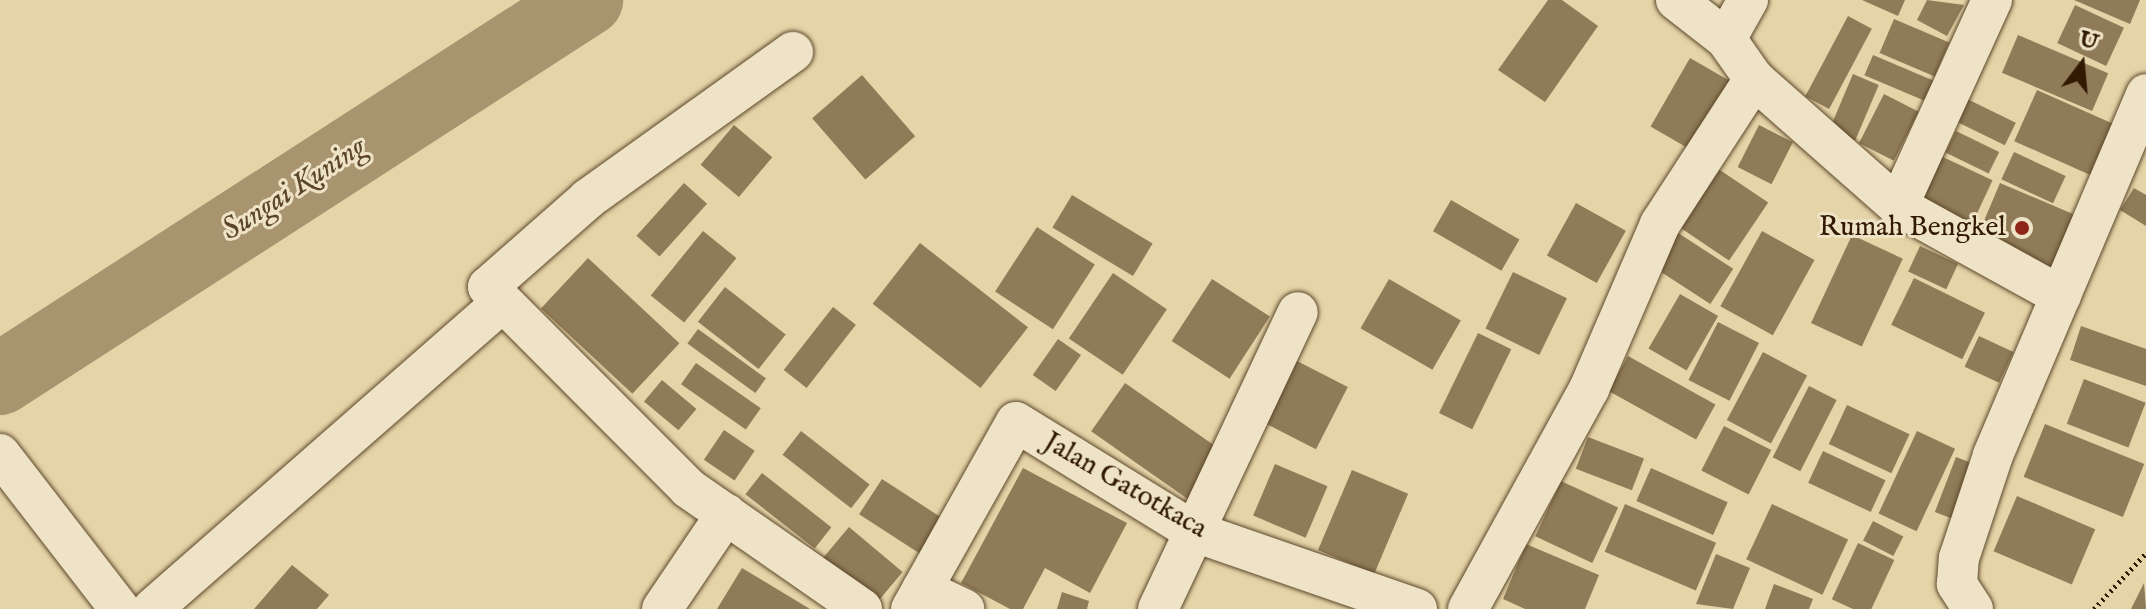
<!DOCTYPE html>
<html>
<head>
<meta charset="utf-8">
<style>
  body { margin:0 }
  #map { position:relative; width:2146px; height:609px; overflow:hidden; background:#e5d4a8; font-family:"IM FELL English",serif }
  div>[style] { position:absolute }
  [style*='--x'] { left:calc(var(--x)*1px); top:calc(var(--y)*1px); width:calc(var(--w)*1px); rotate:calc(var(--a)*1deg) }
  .river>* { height:72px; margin:-36px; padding:0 36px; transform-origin:36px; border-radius:36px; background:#a8956f }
  .building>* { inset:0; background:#8f7b58; transform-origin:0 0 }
  .path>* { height:5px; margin-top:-2.5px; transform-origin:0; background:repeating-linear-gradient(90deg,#311a01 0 2px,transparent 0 6px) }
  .roads { filter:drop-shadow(0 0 2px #5e482b) drop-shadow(0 0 2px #5e482b) }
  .minor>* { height:40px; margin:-20px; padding:0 20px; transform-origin:20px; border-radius:20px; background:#eee3c6 }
  .dots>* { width:22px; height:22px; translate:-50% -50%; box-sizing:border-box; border:4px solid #eee3c6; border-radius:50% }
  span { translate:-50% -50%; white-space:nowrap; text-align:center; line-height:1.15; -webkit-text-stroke:6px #eee3c6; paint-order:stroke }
  .poi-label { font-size:28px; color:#311a01 }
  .right { translate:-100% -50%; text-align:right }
  .street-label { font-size:28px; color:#311a01 }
  .water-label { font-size:30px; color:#5b4528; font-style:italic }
  .north { position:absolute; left:2042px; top:24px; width:80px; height:80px; -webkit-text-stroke:6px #eee3c6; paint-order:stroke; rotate:16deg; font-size:22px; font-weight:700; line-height:32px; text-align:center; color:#311a01 }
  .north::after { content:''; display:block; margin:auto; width:28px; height:36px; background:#311a01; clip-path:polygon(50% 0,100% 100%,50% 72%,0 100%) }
</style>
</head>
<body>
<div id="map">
  <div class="river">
    <i style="--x:0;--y:379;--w:699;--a:-32.85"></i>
  </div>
  <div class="building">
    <i style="clip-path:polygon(1548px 0,1562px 0,1598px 26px,1545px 102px,1498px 70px)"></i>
    <i style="clip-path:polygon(1862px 0,1905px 0,1898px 16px)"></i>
    <i style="clip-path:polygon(1927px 0,1964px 5px,1947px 36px,1917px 20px)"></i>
    <i style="clip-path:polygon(2074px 0,2140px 0,2130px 24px)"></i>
    <i style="left:2075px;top:5px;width:54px;height:42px;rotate:25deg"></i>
    <i style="left:1848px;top:16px;width:27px;height:91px;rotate:28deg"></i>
    <i style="left:1894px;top:19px;width:60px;height:37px;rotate:23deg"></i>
    <i style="left:2018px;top:35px;width:98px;height:41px;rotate:23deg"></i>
    <i style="left:1873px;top:55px;width:82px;height:22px;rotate:23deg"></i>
    <i style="left:1690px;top:58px;width:60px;height:79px;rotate:30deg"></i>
    <i style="left:1853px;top:74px;width:28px;height:60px;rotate:23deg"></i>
    <i style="left:862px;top:75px;width:81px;height:66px;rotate:49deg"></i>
    <i style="left:2037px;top:90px;width:90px;height:56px;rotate:24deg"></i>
    <i style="left:1884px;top:94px;width:39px;height:55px;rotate:27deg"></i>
    <i style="left:1961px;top:96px;width:61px;height:25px;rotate:26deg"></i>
    <i style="left:734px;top:125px;width:50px;height:52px;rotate:40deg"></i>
    <i style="left:1759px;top:125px;width:38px;height:47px;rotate:27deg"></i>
    <i style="left:1956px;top:131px;width:48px;height:24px;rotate:26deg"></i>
    <i style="left:1930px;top:151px;width:69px;height:50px;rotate:25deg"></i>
    <i style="left:2014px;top:152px;width:57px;height:30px;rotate:25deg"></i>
    <i style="left:1711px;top:164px;width:69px;height:70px;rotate:34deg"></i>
    <i style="left:684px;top:183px;width:31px;height:71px;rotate:42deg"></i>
    <i style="left:2000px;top:183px;width:85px;height:64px;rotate:23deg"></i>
    <i style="clip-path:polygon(2134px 188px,2146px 195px,2146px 226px,2120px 210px)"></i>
    <i style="left:1072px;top:195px;width:94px;height:38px;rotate:31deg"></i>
    <i style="left:1451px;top:200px;width:79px;height:36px;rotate:30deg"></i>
    <i style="left:1576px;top:203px;width:57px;height:60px;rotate:29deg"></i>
    <i style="left:1037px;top:227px;width:69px;height:77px;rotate:33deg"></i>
    <i style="left:1672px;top:229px;width:73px;height:42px;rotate:33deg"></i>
    <i style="left:703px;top:231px;width:43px;height:83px;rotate:39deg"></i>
    <i style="left:1762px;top:231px;width:60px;height:86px;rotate:29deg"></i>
    <i style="left:1852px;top:235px;width:56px;height:97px;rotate:25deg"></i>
    <i style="left:920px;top:243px;width:137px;height:77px;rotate:38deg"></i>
    <i style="left:1920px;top:246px;width:42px;height:28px;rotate:25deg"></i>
    <i style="left:588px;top:258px;width:125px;height:69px;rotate:43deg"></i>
    <i style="left:1513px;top:272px;width:60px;height:63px;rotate:26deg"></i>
    <i style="left:1113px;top:273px;width:65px;height:79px;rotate:34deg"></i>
    <i style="left:1914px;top:278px;width:79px;height:52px;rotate:26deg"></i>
    <i style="left:1212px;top:279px;width:69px;height:74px;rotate:33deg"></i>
    <i style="left:1389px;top:279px;width:83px;height:57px;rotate:30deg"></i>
    <i style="left:725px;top:287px;width:77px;height:44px;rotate:38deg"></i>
    <i style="left:1680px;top:294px;width:44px;height:63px;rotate:30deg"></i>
    <i style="left:833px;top:307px;width:29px;height:80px;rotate:38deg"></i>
    <i style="left:1718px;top:322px;width:46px;height:65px;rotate:27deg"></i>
    <i style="clip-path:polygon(2081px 326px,2146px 349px,2146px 386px,2070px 360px)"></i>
    <i style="left:698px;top:329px;width:84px;height:18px;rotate:36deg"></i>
    <i style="left:1478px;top:333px;width:37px;height:89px;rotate:26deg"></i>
    <i style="left:1979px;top:336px;width:38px;height:34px;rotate:25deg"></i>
    <i style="left:1058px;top:339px;width:28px;height:44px;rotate:35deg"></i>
    <i style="left:1763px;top:352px;width:50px;height:77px;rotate:28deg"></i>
    <i style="left:1628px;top:356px;width:100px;height:40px;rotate:29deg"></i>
    <i style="left:1297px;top:361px;width:57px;height:70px;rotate:27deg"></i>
    <i style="left:696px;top:363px;width:79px;height:26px;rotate:35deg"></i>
    <i style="left:2084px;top:379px;width:66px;height:48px;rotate:21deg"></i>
    <i style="left:662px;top:380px;width:45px;height:28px;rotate:40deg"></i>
    <i style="left:1125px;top:383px;width:127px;height:59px;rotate:35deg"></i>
    <i style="left:1809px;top:386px;width:31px;height:80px;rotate:27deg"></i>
    <i style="left:1847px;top:405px;width:69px;height:43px;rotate:25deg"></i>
    <i style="left:2045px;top:424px;width:107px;height:57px;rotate:22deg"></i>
    <i style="left:1724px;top:426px;width:53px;height:50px;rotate:27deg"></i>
    <i style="left:724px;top:430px;width:37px;height:36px;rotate:34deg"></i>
    <i style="left:801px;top:431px;width:87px;height:30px;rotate:38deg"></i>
    <i style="left:1917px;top:431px;width:42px;height:91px;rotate:25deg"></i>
    <i style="left:1588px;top:437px;width:60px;height:34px;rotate:21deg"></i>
    <i style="left:1823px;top:451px;width:69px;height:35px;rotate:25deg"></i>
    <i style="left:1956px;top:457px;width:30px;height:59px;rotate:21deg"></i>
    <i style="left:1275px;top:464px;width:57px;height:56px;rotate:23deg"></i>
    <i style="clip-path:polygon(1023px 468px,1127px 523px,1090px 593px,1045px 568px,1023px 609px,1010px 609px,961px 583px)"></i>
    <i style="left:1651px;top:468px;width:84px;height:36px;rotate:24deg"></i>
    <i style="left:1352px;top:470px;width:61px;height:87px;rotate:23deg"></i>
    <i style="left:762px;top:473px;width:88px;height:27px;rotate:38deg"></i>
    <i style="left:882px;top:479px;width:74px;height:42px;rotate:33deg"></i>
    <i style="left:1561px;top:481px;width:63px;height:61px;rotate:25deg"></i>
    <i style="left:2017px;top:496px;width:85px;height:60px;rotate:23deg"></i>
    <i style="left:1625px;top:504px;width:99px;height:52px;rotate:23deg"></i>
    <i style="left:1772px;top:504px;width:84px;height:61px;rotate:25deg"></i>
    <i style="left:1873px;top:521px;width:34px;height:22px;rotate:27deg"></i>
    <i style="left:849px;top:527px;width:70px;height:49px;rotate:40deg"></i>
    <i style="left:1858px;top:543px;width:40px;height:62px;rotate:25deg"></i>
    <i style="clip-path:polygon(1526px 544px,1599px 575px,1585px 609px,1525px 609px,1503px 599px)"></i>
    <i style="clip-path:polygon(1716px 554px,1750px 568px,1733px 609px,1696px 604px)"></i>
    <i style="clip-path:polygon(292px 565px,329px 595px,317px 609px,254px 609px)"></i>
    <i style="clip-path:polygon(742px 568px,810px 609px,717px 609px)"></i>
    <i style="clip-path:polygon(2144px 583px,2146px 609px,2131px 609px)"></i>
    <i style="clip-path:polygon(1774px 584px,1813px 599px,1809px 609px,1765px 609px)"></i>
    <i style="clip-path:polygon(1062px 592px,1089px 601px,1087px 609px,1057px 609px)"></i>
  </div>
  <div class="path">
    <i style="--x:2094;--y:609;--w:76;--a:-47.1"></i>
  </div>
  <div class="roads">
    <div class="minor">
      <i style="--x:1676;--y:0;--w:63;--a:38"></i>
      <i style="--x:1726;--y:39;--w:49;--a:55"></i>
      <i style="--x:1754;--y:79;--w:192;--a:41.4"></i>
      <i style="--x:1992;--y:0;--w:226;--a:114.5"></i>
      <i style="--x:1898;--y:206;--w:186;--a:28.9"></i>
      <i style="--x:1726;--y:39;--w:45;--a:-60.6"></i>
      <i style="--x:793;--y:52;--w:252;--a:144.4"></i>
      <i style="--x:588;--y:199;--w:133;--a:138.7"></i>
      <i style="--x:488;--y:287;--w:284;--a:45.1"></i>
      <i style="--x:688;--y:488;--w:212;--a:34.8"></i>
      <i style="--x:0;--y:454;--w:196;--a:52.3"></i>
      <i style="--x:922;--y:589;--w:47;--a:25.5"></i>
      <i style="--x:152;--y:609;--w:463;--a:-41.2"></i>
      <i style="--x:662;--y:609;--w:115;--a:-56"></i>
      <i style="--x:911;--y:609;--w:214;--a:-60.7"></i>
      <i style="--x:1016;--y:422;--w:210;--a:31.6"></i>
      <i style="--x:1195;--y:532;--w:235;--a:19.1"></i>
      <i style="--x:1158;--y:609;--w:328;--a:-64.8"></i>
      <i style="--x:1468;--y:609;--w:251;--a:-61.2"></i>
      <i style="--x:1589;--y:389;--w:180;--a:-66.7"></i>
      <i style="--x:1660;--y:224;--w:173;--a:-57"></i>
      <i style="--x:1973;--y:609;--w:30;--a:-123"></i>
      <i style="--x:1957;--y:584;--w:26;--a:-86"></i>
      <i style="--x:1959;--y:558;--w:108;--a:-71.7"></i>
      <i style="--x:1993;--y:455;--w:392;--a:-67"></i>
    </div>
  </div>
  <div class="dots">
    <i style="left:2022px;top:228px;background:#8f2418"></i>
  </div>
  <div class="poi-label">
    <span class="right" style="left:2006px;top:228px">Rumah Bengkel</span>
  </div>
  <div class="street-label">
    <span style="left:1125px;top:486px;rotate:30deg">Jalan Gatotkaca</span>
  </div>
  <div class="water-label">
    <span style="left:294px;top:189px;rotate:-33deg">Sungai Kuning</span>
  </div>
  <div class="north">U</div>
</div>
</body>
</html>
